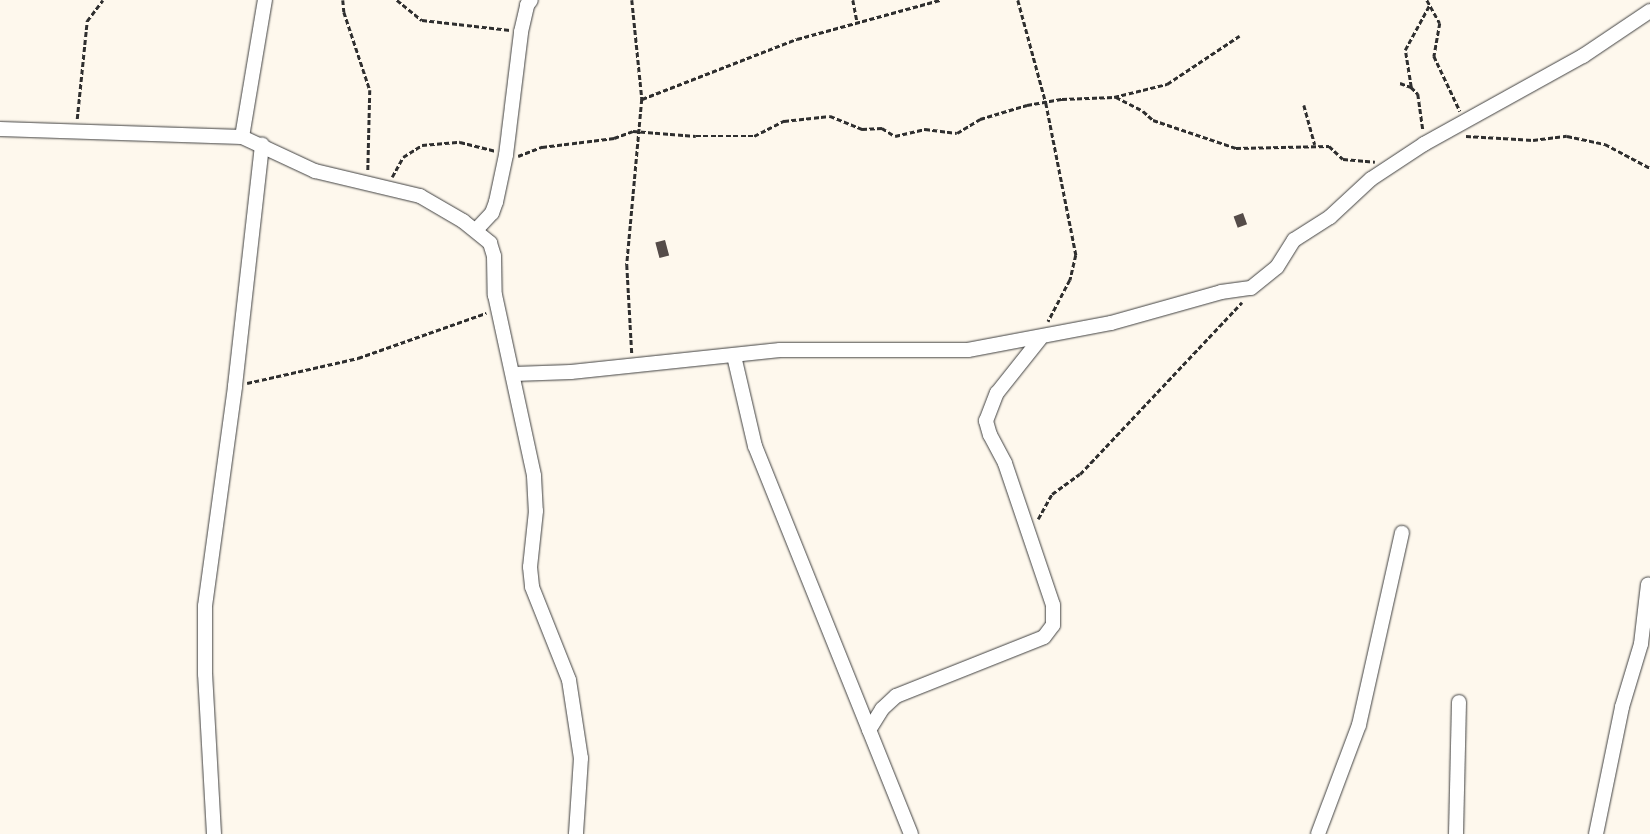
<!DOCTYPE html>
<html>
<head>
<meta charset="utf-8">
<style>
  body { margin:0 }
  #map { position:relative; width:1650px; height:834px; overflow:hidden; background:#fef8ed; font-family:"PT Serif",serif }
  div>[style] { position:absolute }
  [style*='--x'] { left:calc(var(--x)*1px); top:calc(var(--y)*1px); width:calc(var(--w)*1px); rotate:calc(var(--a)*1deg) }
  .building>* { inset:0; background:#554c49; transform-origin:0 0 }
  .path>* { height:2.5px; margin-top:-1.25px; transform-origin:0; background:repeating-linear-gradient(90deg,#2f2f2f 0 5px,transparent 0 7.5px) }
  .roads { filter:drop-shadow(0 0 1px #404040) drop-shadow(0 0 1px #404040) }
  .minor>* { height:14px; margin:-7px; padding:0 7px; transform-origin:7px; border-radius:7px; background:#fff }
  span { translate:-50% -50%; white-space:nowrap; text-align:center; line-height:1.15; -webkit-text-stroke:5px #fff; paint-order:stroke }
</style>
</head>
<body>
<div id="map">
  <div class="building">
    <i style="left:1243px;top:213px;width:12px;height:10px;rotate:70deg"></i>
    <i style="left:665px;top:240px;width:16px;height:10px;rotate:75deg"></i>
  </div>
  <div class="path">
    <i style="--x:343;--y:0;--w:12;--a:85"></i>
    <i style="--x:344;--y:12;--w:82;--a:71.6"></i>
    <i style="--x:370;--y:90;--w:81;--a:91.4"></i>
    <i style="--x:397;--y:0;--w:32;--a:39"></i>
    <i style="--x:422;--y:20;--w:89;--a:6.5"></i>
    <i style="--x:632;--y:0;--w:100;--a:84.2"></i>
    <i style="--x:642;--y:99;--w:167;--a:95.2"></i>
    <i style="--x:627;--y:265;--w:89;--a:86.8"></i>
    <i style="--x:853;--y:0;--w:21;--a:79"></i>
    <i style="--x:1018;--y:0;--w:107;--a:74.8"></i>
    <i style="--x:1046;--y:103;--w:155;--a:78.8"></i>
    <i style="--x:1076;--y:255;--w:26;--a:103"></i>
    <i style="--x:1070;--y:280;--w:47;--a:117.6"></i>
    <i style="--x:1427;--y:0;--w:26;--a:61"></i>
    <i style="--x:1440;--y:23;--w:34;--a:100"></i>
    <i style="--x:1434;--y:56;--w:61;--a:64.7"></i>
    <i style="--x:1400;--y:83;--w:12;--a:20"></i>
    <i style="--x:1411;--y:87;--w:10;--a:45"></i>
    <i style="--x:1418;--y:94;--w:36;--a:82"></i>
    <i style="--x:1411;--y:87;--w:37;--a:-99"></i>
    <i style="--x:1405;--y:50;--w:52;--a:-61.5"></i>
    <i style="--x:1116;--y:97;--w:30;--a:27"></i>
    <i style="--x:1143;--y:111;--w:13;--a:42"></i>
    <i style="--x:1153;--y:120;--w:88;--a:18.6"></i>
    <i style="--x:1236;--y:148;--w:93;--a:-1.2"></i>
    <i style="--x:1329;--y:146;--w:19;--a:43"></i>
    <i style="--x:1343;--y:159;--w:32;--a:5"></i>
    <i style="--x:642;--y:99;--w:166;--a:-21.2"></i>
    <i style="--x:797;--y:39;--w:148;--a:-15.3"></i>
    <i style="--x:1304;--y:105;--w:41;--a:74.6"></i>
    <i style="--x:77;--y:119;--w:99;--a:-84.2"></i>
    <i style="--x:87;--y:21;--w:26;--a:-53"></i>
    <i style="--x:1466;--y:136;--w:67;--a:3.4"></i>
    <i style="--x:1533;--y:140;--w:34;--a:-7"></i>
    <i style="--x:1567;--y:136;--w:39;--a:12"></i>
    <i style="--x:1605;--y:144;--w:51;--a:28.1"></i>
    <i style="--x:518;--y:156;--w:26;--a:-21"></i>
    <i style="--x:542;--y:147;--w:73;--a:-7.1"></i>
    <i style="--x:614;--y:138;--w:20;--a:-20"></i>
    <i style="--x:633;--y:131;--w:63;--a:4.5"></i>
    <i style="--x:696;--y:136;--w:58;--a:0"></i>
    <i style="--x:754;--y:136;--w:34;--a:-27"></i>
    <i style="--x:784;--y:121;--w:46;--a:-6.2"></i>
    <i style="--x:830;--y:116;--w:35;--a:22"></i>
    <i style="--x:862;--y:129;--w:20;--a:-3"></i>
    <i style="--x:882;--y:128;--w:15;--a:32"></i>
    <i style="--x:895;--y:136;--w:31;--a:-13"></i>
    <i style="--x:925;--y:129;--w:32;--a:7"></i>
    <i style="--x:957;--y:133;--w:27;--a:-31"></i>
    <i style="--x:980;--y:119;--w:49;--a:-16.6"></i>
    <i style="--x:1027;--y:105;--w:36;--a:-10"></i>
    <i style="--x:1062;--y:99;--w:52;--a:-2.2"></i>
    <i style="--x:1114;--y:97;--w:55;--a:-13.8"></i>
    <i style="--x:1167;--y:84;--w:87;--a:-33.7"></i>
    <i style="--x:392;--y:177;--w:23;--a:-61"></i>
    <i style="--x:403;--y:157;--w:22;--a:-32"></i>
    <i style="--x:422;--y:145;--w:38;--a:-5"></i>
    <i style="--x:460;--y:142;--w:36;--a:14"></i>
    <i style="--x:247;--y:383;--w:114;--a:-12.7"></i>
    <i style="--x:358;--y:358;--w:136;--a:-19.4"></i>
    <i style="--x:1038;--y:519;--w:29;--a:-61"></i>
    <i style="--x:1052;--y:494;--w:34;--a:-36"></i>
    <i style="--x:1080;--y:474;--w:236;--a:-46.7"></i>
  </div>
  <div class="roads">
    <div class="minor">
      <i style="--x:0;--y:129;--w:242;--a:1.9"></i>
      <i style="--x:242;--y:137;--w:81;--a:25"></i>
      <i style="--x:315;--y:171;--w:108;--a:13.4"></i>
      <i style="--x:420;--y:196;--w:50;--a:30.2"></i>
      <i style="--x:463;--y:221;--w:35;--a:39"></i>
      <i style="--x:490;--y:243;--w:14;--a:73"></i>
      <i style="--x:494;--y:256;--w:39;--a:89"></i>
      <i style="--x:495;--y:295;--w:185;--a:77.8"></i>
      <i style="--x:534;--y:476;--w:35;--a:87"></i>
      <i style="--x:536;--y:511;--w:56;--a:96.1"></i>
      <i style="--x:530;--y:567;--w:20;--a:84"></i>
      <i style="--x:532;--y:587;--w:100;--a:68.3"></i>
      <i style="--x:569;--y:680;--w:79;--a:81.3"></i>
      <i style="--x:581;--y:758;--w:76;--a:93.8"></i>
      <i style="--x:242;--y:137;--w:139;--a:-80.5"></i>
      <i style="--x:476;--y:230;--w:23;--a:-47"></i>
      <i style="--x:492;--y:213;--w:12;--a:-70"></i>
      <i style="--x:496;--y:202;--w:48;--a:-78"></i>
      <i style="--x:506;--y:155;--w:124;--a:-83"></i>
      <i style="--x:521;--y:32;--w:28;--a:-77"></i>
      <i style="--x:527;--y:5;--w:6;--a:-51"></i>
      <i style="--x:734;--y:356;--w:92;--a:76.9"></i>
      <i style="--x:755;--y:446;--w:418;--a:68.1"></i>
      <i style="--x:514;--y:374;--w:57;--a:-2"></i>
      <i style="--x:571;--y:372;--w:210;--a:-6"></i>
      <i style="--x:780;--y:350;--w:188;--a:0"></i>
      <i style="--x:968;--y:350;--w:146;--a:-10.7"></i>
      <i style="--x:1111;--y:323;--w:114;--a:-15.7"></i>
      <i style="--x:1221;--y:292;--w:30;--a:-8"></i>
      <i style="--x:1251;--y:288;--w:33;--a:-39"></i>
      <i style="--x:1277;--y:267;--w:32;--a:-58"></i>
      <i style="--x:1294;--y:240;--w:43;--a:-32.6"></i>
      <i style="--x:1330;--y:217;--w:56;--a:-42.8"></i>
      <i style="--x:1371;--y:179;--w:64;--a:-33.4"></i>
      <i style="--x:1424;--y:144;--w:182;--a:-29"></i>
      <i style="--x:1583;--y:56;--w:81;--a:-33.9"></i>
      <i style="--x:869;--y:730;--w:25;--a:-58"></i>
      <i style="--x:882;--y:709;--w:19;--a:-43"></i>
      <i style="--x:896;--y:696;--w:159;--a:-21.7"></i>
      <i style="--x:1044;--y:637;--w:15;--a:-53"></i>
      <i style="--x:1053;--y:625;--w:20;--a:-90"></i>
      <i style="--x:1053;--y:605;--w:150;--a:-108.7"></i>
      <i style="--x:1005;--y:463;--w:32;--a:-118"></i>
      <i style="--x:990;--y:435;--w:15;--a:-106"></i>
      <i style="--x:986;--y:421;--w:30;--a:-69"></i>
      <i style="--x:997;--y:393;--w:69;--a:-51.5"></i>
      <i style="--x:214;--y:834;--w:160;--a:-93.2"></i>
      <i style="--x:205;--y:674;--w:68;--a:-90"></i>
      <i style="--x:205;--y:606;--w:222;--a:-82.2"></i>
      <i style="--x:235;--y:386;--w:243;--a:-83.6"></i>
      <i style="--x:1318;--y:834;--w:116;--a:-69.4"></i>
      <i style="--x:1359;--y:725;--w:197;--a:-77.4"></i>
      <i style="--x:1456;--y:834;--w:132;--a:-88.7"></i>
      <i style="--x:1596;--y:834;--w:130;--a:-78.4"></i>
      <i style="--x:1622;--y:707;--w:66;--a:-73.2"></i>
      <i style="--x:1641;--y:644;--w:60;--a:-83.3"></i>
    </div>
  </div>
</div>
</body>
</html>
